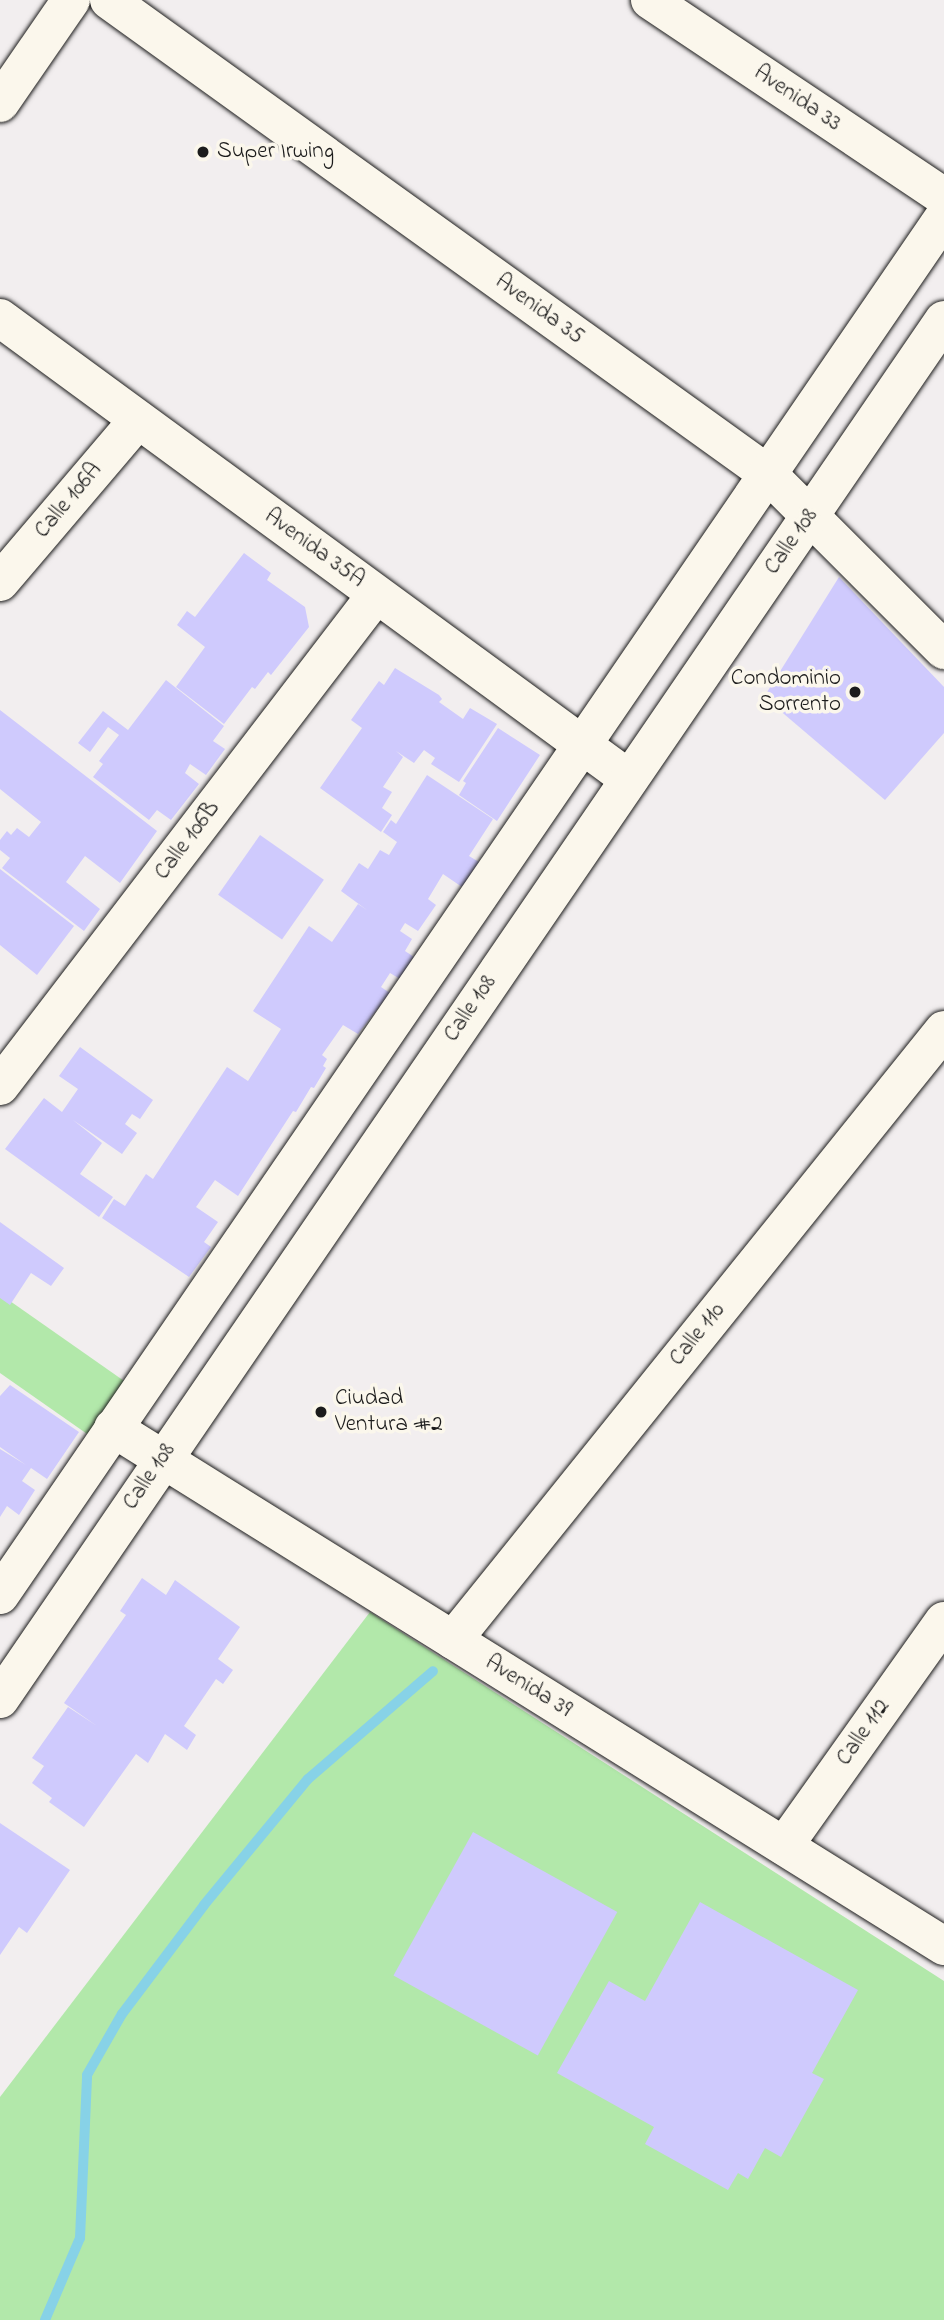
<!DOCTYPE html>
<html>
<head>
<meta charset="utf-8">
<style>
  body { margin:0 }
  #map { position:relative; width:944px; height:2320px; overflow:hidden; background:#f2eeef; font-family:"Indie Flower",sans-serif }
  div>[style] { position:absolute }
  [style*='--x'] { left:calc(var(--x)*1px); top:calc(var(--y)*1px); width:calc(var(--w)*1px); rotate:calc(var(--a)*1deg) }
  .green>* { inset:0; background:#b2e8aa }
  .stream>* { height:10px; margin:-5px; padding:0 5px; transform-origin:5px; border-radius:5px; background:#87d2e7 }
  .building>* { inset:0; background:#cfcafd; transform-origin:0 0 }
  .roads { filter:drop-shadow(0 0 2px #1c1c1c) drop-shadow(0 0 2px #1c1c1c) }
  .minor>* { height:38px; margin:-19px; padding:0 19px; transform-origin:19px; border-radius:19px; background:#fbf7ec }
  .secondary>* { height:38px; margin:-19px; padding:0 19px; transform-origin:19px; border-radius:19px; background:#fbf7ec }
  .dots>* { width:19px; height:19px; translate:-50% -50%; box-sizing:border-box; border:4px solid #fbf7ec; border-radius:50% }
  span { translate:-50% -50%; white-space:nowrap; text-align:center; line-height:1.15; -webkit-text-stroke:7px #fbf7ec; paint-order:stroke }
  .street-label { font-size:23px; color:#1c1c1c }
  .poi-label { font-size:23px; color:#1c1c1c }
  .left { translate:0 -50%; text-align:left }
  .right { translate:-100% -50%; text-align:right }
</style>
</head>
<body>
<div id="map">
  <div class="green">
    <i style="clip-path:polygon(0 1294px,137px 1390px,100px 1443px,0 1373px)"></i>
    <i style="clip-path:polygon(370px 1612px,944px 1981px,944px 2320px,0 2320px,0 2097px)"></i>
  </div>
  <div class="stream">
    <i style="--x:45;--y:2320;--w:89;--a:-66.9"></i>
    <i style="--x:80;--y:2238;--w:163;--a:-87.5"></i>
    <i style="--x:87;--y:2075;--w:70;--a:-60.2"></i>
    <i style="--x:122;--y:2014;--w:136;--a:-53"></i>
    <i style="--x:204;--y:1905;--w:163;--a:-50.5"></i>
    <i style="--x:308;--y:1779;--w:165;--a:-40.8"></i>
  </div>
  <div class="building">
    <i style="clip-path:polygon(244px 553px,271px 573px,267px 580px,305px 607px,309px 627px,271px 675px,268px 672px,255px 689px,252px 687px,224px 724px,176px 687px,205px 647px,177px 625px,187px 611px,195px 617px)"></i>
    <i style="clip-path:polygon(839px 577px,944px 687px,944px 733px,885px 800px,764px 697px)"></i>
    <i style="clip-path:polygon(395px 668px,439px 695px,442px 699px,439px 702px,463px 719px,470px 708px,497px 724px,459px 782px,431px 764px,435px 758px,424px 750px,414px 763px,396px 751px,403px 757px,383px 787px,392px 792px,382px 808px,392px 815px,381px 832px,320px 788px,362px 728px,351px 720px,379px 681px,384px 685px)"></i>
    <i style="clip-path:polygon(166px 680px,224px 726px,213px 741px,225px 749px,206px 775px,190px 764px,185px 773px,199px 784px,171px 820px,157px 810px,149px 820px,93px 777px,103px 764px,99px 761px,119px 735px,108px 727px,90px 752px,78px 743px,103px 711px,128px 730px)"></i>
    <i style="clip-path:polygon(0 710px,157px 831px,120px 883px,85px 856px,66px 882px,100px 909px,84px 931px,2px 868px,10px 858px,0 850px,0 840px,7px 831px,11px 835px,17px 828px,29px 837px,41px 822px,0 789px)"></i>
    <i style="clip-path:polygon(498px 728px,540px 755px,497px 821px,459px 795px,466px 783px,463px 781px)"></i>
    <i style="clip-path:polygon(427px 775px,493px 819px,469px 856px,479px 862px,462px 887px,443px 874px,428px 899px,436px 905px,418px 931px,405px 923px,400px 931px,412px 939px,405px 951px,414px 957px,400px 979px,390px 973px,381px 987px,390px 993px,358px 1034px,343px 1025px,322px 1055px,327px 1059px,323px 1066px,326px 1068px,314px 1088px,311px 1087px,296px 1112px,293px 1111px,238px 1196px,215px 1180px,196px 1207px,218px 1222px,204px 1242px,211px 1247px,189px 1277px,102px 1218px,114px 1199px,125px 1206px,146px 1174px,153px 1179px,227px 1067px,248px 1081px,281px 1029px,253px 1011px,309px 926px,332px 942px,358px 904px,367px 910px,341px 891px,359px 863px,368px 869px,380px 850px,389px 855px,397px 842px,383px 832px,391px 820px,396px 824px)"></i>
    <i style="left:260px;top:835px;width:78px;height:73px;rotate:35deg"></i>
    <i style="clip-path:polygon(0 869px,74px 926px,37px 975px,0 945px)"></i>
    <i style="clip-path:polygon(80px 1047px,153px 1100px,140px 1119px,132px 1114px,125px 1124px,137px 1133px,122px 1154px,73px 1120px,102px 1143px,80px 1174px,113px 1197px,99px 1217px,5px 1149px,44px 1098px,62px 1112px,78px 1089px,59px 1076px)"></i>
    <i style="clip-path:polygon(0 1222px,64px 1268px,51px 1286px,31px 1273px,10px 1305px,0 1298px)"></i>
    <i style="clip-path:polygon(10px 1385px,79px 1432px,47px 1479px,31px 1468px,22px 1481px,35px 1490px,19px 1515px,7px 1506px,0 1517px,0 1449px,26px 1465px,0 1447px,0 1396px)"></i>
    <i style="clip-path:polygon(142px 1578px,166px 1595px,175px 1580px,240px 1627px,218px 1659px,233px 1670px,223px 1684px,216px 1679px,184px 1726px,196px 1735px,187px 1750px,165px 1734px,148px 1763px,136px 1754px,84px 1827px,49px 1802px,52px 1798px,32px 1783px,44px 1766px,32px 1758px,68px 1707px,97px 1726px,64px 1703px,126px 1615px,120px 1611px)"></i>
    <i style="clip-path:polygon(0 1823px,70px 1870px,27px 1933px,19px 1927px,0 1955px)"></i>
    <i style="left:473px;top:1832px;width:165px;height:164px;rotate:29deg"></i>
    <i style="clip-path:polygon(700px 1902px,858px 1990px,812px 2073px,824px 2079px,781px 2157px,765px 2148px,748px 2179px,738px 2173px,728px 2190px,645px 2144px,654px 2127px,557px 2073px,609px 1981px,645px 2001px)"></i>
  </div>
  <div class="roads">
    <div class="minor">
      <i style="--x:109;--y:0;--w:812;--a:35.73"></i>
      <i style="--x:768;--y:474;--w:249;--a:45"></i>
      <i style="--x:650;--y:0;--w:354;--a:33.8"></i>
      <i style="--x:0;--y:103;--w:125;--a:-55.4"></i>
      <i style="--x:0;--y:318;--w:780;--a:36.24"></i>
      <i style="--x:0;--y:582;--w:213;--a:-49.6"></i>
      <i style="--x:0;--y:1086;--w:618;--a:-52.56"></i>
      <i style="--x:113;--y:1428;--w:979;--a:31.94"></i>
      <i style="--x:453;--y:1640;--w:783;--a:-51.17"></i>
      <i style="--x:784;--y:1846;--w:276;--a:-54.6"></i>
    </div>
    <div class="secondary">
      <i style="--x:0;--y:1595;--w:1670;--a:-55.59"></i>
      <i style="--x:0;--y:1699;--w:1671;--a:-55.61"></i>
    </div>
  </div>
  <div class="dots">
    <i style="left:203px;top:152px;background:#1c1c1c"></i>
    <i style="left:855px;top:692px;background:#1c1c1c"></i>
    <i style="left:321px;top:1412px;background:#1c1c1c"></i>
  </div>
  <div class="street-label">
    <span style="left:797px;top:99px;rotate:34deg">Avenida 33</span>
    <span style="left:539px;top:310px;rotate:36deg">Avenida 35</span>
    <span style="left:69px;top:501px;rotate:-50deg">Calle 106A</span>
    <span style="left:792px;top:542px;rotate:-55deg">Calle 108</span>
    <span style="left:314px;top:549px;rotate:36deg">Avenida 35A</span>
    <span style="left:188px;top:841px;rotate:-53deg">Calle 106B</span>
    <span style="left:471px;top:1009px;rotate:-56deg">Calle 108</span>
    <span style="left:698px;top:1335px;rotate:-51deg">Calle 110</span>
    <span style="left:150px;top:1477px;rotate:-56deg">Calle 108</span>
    <span style="left:528px;top:1687px;rotate:32deg">Avenida 39</span>
    <span style="left:864px;top:1733px;rotate:-55deg">Calle 112</span>
  </div>
  <div class="poi-label">
    <span class="left" style="left:217px;top:152px">Super Irwing</span>
    <span class="right" style="left:841px;top:692px">Condominio<br>Sorrento</span>
    <span class="left" style="left:335px;top:1412px">Ciudad<br>Ventura #2</span>
  </div>
</div>
</body>
</html>
